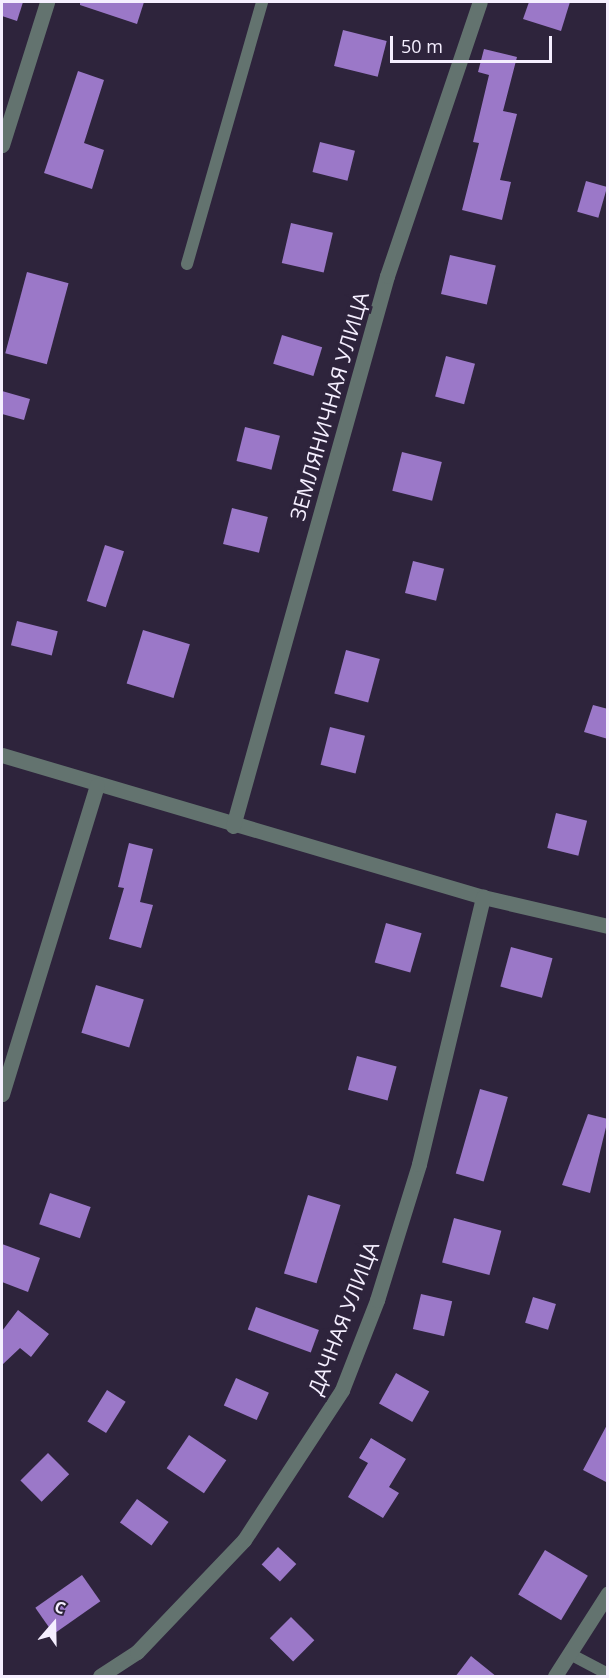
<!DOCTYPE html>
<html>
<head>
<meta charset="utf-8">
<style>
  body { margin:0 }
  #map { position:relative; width:609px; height:1678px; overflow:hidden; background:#2e243c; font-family:"Open Sans",sans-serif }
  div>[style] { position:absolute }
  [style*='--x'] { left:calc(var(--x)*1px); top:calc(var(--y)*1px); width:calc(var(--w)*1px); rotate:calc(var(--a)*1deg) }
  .building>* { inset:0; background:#9b78c8; transform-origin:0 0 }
  .service>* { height:12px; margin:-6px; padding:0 6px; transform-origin:6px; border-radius:6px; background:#63736f }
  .minor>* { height:15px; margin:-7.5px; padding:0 7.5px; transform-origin:7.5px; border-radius:7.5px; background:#63736f }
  span { translate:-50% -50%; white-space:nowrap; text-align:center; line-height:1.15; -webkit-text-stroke:6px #2e243c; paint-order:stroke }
  .street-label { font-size:21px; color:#f5efff }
  .frame { position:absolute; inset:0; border:3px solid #f5efff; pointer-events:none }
  .north { position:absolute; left:24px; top:1594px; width:60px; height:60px; -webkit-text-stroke:4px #2e243c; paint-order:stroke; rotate:20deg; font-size:16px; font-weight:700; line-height:24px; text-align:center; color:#f5efff }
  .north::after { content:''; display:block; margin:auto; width:21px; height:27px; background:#f5efff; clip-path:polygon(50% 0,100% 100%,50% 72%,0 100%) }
  .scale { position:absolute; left:390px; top:36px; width:162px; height:27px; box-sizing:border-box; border:3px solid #f5efff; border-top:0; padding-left:8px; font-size:18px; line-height:21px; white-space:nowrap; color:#f5efff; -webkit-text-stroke:4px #2e243c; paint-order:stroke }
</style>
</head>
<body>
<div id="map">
  <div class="building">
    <i style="clip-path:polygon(2px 2px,23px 2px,17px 21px,2px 16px)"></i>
    <i style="clip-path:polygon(80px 2px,144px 2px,137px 24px,80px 5px)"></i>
    <i style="clip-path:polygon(529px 2px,570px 2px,561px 31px,523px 19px)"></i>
    <i style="left:343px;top:30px;width:45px;height:37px;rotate:14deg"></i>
    <i style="clip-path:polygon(484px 49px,517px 57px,503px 111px,517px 114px,500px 180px,511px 182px,502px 220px,462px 210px,479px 143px,473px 142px,489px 75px,478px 72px)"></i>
    <i style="clip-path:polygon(78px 71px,104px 80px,84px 143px,104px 150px,92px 189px,44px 173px)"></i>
    <i style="left:320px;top:142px;width:36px;height:31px;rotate:14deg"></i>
    <i style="left:586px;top:181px;width:22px;height:32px;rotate:16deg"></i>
    <i style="left:291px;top:223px;width:43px;height:41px;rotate:13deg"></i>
    <i style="left:450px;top:255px;width:47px;height:40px;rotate:13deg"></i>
    <i style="left:27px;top:272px;width:43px;height:84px;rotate:15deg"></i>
    <i style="left:282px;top:335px;width:42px;height:30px;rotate:17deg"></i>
    <i style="left:446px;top:356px;width:30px;height:42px;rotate:15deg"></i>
    <i style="clip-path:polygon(2px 391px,30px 399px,24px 420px,2px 414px)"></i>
    <i style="left:245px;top:427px;width:36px;height:35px;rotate:14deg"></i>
    <i style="left:402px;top:452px;width:41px;height:40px;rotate:14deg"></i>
    <i style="left:232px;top:508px;width:37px;height:37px;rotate:14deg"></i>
    <i style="left:105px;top:545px;width:20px;height:59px;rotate:18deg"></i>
    <i style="left:413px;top:561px;width:32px;height:33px;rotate:14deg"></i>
    <i style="left:17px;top:621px;width:42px;height:25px;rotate:14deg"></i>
    <i style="left:143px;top:630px;width:49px;height:56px;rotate:17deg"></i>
    <i style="left:346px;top:650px;width:35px;height:45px;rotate:15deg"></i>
    <i style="clip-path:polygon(593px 705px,608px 709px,608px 739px,584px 732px)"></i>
    <i style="left:330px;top:727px;width:36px;height:39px;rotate:14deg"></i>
    <i style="left:556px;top:813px;width:32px;height:36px;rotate:14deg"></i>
    <i style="clip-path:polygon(129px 843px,153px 849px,140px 902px,153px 905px,141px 948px,109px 939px,124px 888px,118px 887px)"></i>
    <i style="left:386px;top:923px;width:37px;height:41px;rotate:16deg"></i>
    <i style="left:511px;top:947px;width:43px;height:41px;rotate:15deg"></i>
    <i style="left:96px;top:985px;width:50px;height:50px;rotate:17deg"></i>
    <i style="left:357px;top:1056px;width:41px;height:35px;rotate:15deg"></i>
    <i style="left:480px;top:1089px;width:29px;height:88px;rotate:16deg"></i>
    <i style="clip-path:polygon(588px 1114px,608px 1119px,590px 1193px,562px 1185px)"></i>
    <i style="left:50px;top:1193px;width:43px;height:33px;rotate:19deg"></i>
    <i style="left:308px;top:1195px;width:34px;height:82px;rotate:17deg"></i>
    <i style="left:454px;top:1218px;width:49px;height:46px;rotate:15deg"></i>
    <i style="clip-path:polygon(2px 1244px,40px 1258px,28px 1292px,2px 1282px)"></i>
    <i style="left:421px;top:1294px;width:32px;height:36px;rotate:13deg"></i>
    <i style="left:533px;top:1297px;width:24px;height:27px;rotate:17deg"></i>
    <i style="left:256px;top:1307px;width:67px;height:24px;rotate:20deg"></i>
    <i style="clip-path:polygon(18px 1310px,49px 1334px,31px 1357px,20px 1348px,2px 1365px,2px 1331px)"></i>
    <i style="left:396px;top:1373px;width:38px;height:35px;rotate:29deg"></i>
    <i style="left:236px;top:1378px;width:36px;height:30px;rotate:24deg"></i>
    <i style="left:107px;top:1390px;width:22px;height:37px;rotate:32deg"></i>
    <i style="clip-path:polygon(608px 1423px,608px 1483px,583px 1470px)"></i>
    <i style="left:189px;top:1435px;width:45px;height:40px;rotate:34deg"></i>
    <i style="clip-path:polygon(371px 1438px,406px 1459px,389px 1487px,399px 1493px,383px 1518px,348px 1497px,368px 1463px,359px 1458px)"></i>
    <i style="left:48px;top:1453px;width:30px;height:39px;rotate:45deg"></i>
    <i style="left:137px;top:1499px;width:39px;height:29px;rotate:36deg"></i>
    <i style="left:278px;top:1547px;width:25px;height:24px;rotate:43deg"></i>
    <i style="left:545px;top:1550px;width:50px;height:52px;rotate:31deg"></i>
    <i style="left:82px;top:1575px;width:32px;height:57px;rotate:55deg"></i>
    <i style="left:291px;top:1617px;width:33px;height:30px;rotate:45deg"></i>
    <i style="clip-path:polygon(471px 1656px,497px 1677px,455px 1677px)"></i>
  </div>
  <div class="service">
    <i style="--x:187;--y:264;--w:273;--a:-74"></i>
    <i style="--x:570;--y:1654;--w:43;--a:27.8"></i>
  </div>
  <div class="minor">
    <i style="--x:2;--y:145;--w:150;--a:-72.5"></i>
    <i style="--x:2;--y:755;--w:502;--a:16.45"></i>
    <i style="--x:483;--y:897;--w:128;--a:13.1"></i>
    <i style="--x:233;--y:826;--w:571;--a:-74.36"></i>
    <i style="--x:387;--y:276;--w:289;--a:-71.3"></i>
    <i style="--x:2;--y:1094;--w:323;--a:-72.9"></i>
    <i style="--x:100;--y:1676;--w:44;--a:-33"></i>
    <i style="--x:137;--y:1652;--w:155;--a:-46.3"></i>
    <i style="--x:244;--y:1540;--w:179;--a:-56.8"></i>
    <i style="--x:342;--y:1390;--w:97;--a:-68.7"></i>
    <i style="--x:377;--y:1300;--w:142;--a:-72.8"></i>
    <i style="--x:419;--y:1164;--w:275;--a:-76.5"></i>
    <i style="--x:555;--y:1676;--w:98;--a:-57.4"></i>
  </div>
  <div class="street-label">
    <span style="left:329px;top:406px;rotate:-74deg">ЗЕМЛЯНИЧНАЯ УЛИЦА</span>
    <span style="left:343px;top:1318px;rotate:-69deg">ДАЧНАЯ УЛИЦА</span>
  </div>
  <div class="frame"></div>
  <div class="north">С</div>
  <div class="scale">50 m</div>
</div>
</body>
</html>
